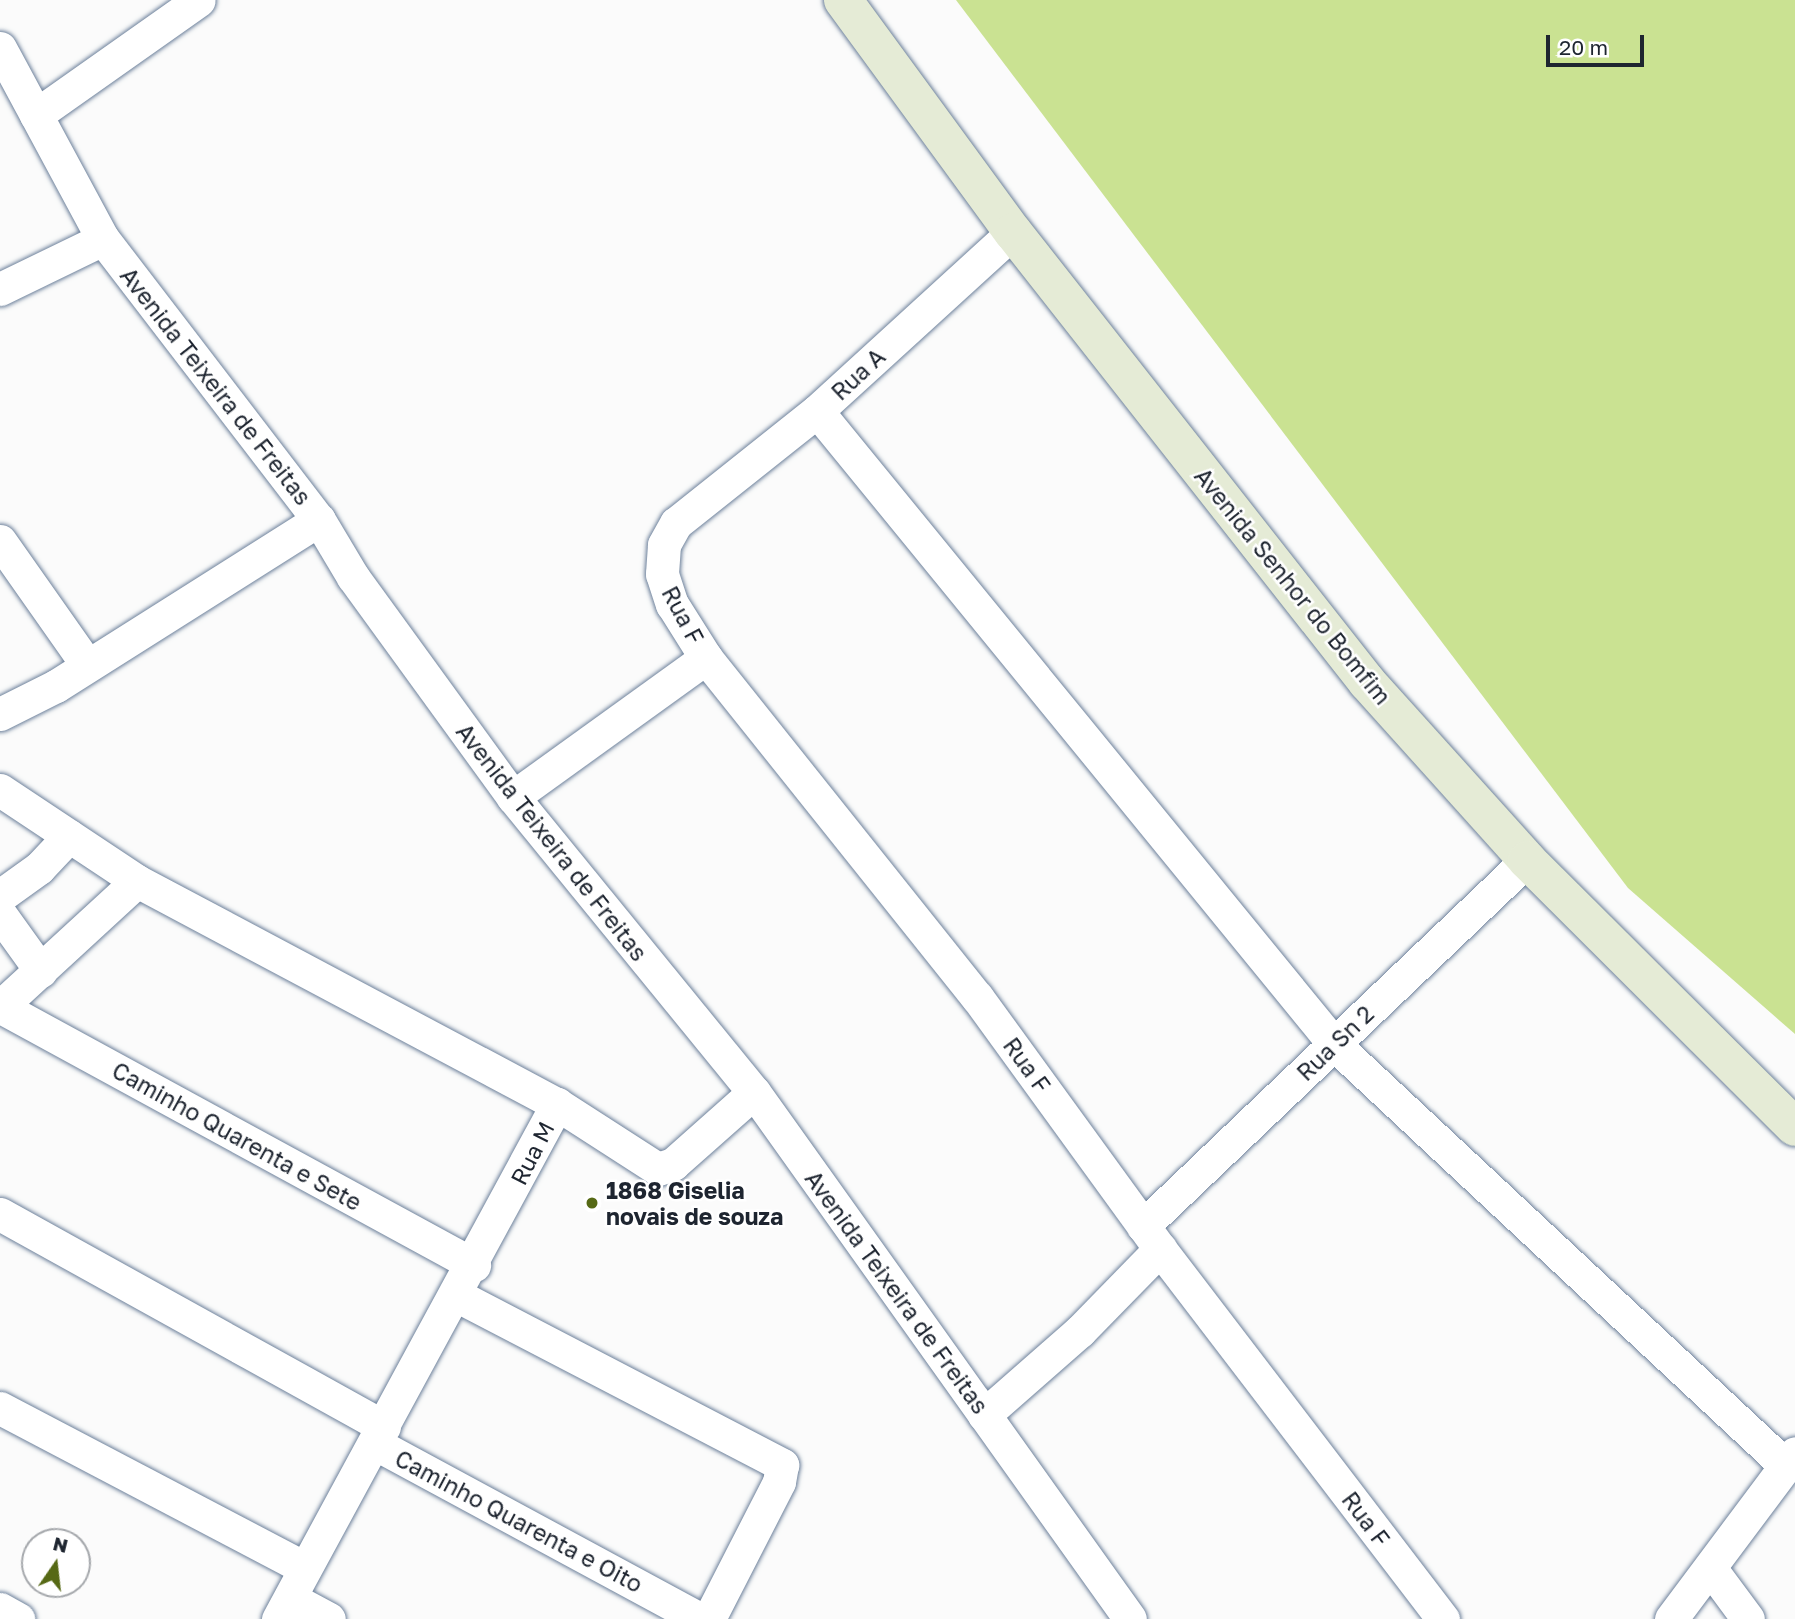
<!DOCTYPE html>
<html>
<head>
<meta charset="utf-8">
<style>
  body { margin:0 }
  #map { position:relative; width:1795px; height:1619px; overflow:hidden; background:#fbfbfb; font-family:"Golos Text",sans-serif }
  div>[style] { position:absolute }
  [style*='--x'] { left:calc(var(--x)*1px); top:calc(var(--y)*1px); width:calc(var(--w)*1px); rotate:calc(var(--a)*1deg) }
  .green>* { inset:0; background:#cae292 }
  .roads { filter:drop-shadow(0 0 2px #6d819b) drop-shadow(0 0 2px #6d819b) }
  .street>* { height:33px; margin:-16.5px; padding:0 16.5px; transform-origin:16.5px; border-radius:16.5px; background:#fff }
  .secondary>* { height:38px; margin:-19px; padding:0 19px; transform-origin:19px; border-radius:19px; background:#e5ebd6 }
  .dots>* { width:19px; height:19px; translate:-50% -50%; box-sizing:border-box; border:4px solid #fff; border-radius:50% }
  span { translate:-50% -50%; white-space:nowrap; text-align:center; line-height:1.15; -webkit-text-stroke:5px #fff; paint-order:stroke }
  .street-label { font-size:23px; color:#1e2530 }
  .poi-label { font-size:23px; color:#1e2530; font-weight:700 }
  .left { translate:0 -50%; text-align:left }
  .north { position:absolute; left:21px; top:1528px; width:70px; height:70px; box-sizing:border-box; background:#fff; border:2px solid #a5a8ac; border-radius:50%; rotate:14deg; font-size:19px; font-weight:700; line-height:28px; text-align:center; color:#1e2530 }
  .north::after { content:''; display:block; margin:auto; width:24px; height:32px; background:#566915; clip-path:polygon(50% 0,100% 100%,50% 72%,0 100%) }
  .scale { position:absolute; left:1546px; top:35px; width:98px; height:32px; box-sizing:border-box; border:4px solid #1e2530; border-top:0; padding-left:9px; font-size:21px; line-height:24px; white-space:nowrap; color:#1e2530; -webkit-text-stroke:5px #fff; paint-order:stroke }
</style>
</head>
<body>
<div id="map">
  <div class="green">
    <i style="clip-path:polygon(956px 0,1795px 0,1795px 1034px,1628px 888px)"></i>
  </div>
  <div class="roads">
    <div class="street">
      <i style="--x:0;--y:48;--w:217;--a:61.7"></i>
      <i style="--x:103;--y:239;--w:354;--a:52.5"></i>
      <i style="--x:319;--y:520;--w:66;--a:59.2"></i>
      <i style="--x:353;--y:577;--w:272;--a:54"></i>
      <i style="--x:513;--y:797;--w:381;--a:50.8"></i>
      <i style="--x:754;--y:1092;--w:647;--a:54.49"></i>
      <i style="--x:36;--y:115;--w:199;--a:-35.2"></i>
      <i style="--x:1013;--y:232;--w:265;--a:137.6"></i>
      <i style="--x:817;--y:411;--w:180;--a:141.5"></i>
      <i style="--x:676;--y:523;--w:25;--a:119"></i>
      <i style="--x:664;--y:545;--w:29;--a:94"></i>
      <i style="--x:662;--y:574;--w:32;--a:72"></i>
      <i style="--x:672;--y:604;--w:64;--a:57.8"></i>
      <i style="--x:706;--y:658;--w:434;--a:51.4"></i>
      <i style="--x:977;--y:997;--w:311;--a:54"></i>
      <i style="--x:1160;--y:1249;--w:466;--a:52.6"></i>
      <i style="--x:0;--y:289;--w:114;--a:-25.9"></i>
      <i style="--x:817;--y:411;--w:817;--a:50.76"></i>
      <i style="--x:1334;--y:1044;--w:617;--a:43.03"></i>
      <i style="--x:0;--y:541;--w:151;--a:54.9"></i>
      <i style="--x:0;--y:714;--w:63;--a:-26.6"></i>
      <i style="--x:56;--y:686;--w:311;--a:-32.3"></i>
      <i style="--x:0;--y:790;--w:164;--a:33.6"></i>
      <i style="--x:137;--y:881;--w:476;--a:28"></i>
      <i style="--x:557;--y:1104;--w:120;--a:32.8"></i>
      <i style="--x:658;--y:1169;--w:16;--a:-18"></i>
      <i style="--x:673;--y:1164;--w:108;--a:-41.6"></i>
      <i style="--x:513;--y:797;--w:238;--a:-35.8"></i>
      <i style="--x:0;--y:896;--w:48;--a:-35.7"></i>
      <i style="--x:39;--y:868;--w:44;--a:-46.8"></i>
      <i style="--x:0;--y:914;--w:70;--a:54.3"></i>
      <i style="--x:0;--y:1007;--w:186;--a:-42.6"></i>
      <i style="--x:1;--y:1007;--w:539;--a:28.61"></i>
      <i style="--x:0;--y:1214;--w:439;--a:29"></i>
      <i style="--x:1143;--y:1226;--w:530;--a:-43.63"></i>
      <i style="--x:456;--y:1295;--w:368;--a:27.5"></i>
      <i style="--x:782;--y:1465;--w:17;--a:100"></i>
      <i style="--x:779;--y:1482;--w:154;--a:117.1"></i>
      <i style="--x:0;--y:1408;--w:344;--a:27.7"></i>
      <i style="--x:984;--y:1415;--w:128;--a:-41.2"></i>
      <i style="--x:1080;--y:1331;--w:115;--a:-45.7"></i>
      <i style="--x:376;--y:1444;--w:368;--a:28.4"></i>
      <i style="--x:1711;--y:1569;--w:62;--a:53.5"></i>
      <i style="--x:290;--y:1598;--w:44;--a:28.3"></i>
      <i style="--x:0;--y:1609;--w:21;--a:29"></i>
      <i style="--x:278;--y:1619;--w:586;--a:-61.55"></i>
      <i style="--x:1671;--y:1619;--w:207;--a:-53.2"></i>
    </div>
    <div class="secondary">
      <i style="--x:843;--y:0;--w:288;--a:53.8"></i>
      <i style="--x:1013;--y:232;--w:573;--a:51.81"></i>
      <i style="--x:1367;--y:682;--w:239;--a:48"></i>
      <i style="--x:1527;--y:860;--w:378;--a:44.9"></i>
    </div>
  </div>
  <div class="dots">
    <i style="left:592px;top:1203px;background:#566915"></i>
  </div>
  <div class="street-label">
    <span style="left:858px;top:374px;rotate:-43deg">Rua A</span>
    <span style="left:216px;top:386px;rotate:52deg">Avenida Teixeira de Freitas</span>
    <span style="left:1293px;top:586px;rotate:51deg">Avenida Senhor do Bomfim</span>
    <span style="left:683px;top:615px;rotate:62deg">Rua F</span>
    <span style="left:552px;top:842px;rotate:52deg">Avenida Teixeira de Freitas</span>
    <span style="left:1335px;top:1043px;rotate:-44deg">Rua Sn 2</span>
    <span style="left:1027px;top:1065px;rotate:54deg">Rua F</span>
    <span style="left:237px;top:1136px;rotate:29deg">Caminho Quarenta e Sete</span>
    <span style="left:532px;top:1153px;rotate:-63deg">Rua M</span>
    <span style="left:897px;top:1292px;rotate:54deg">Avenida Teixeira de Freitas</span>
    <span style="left:1366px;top:1519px;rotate:53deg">Rua F</span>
    <span style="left:519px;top:1521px;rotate:28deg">Caminho Quarenta e Oito</span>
  </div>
  <div class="poi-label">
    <span class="left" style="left:606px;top:1203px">1868 Giselia<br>novais de souza</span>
  </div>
  <div class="north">N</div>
  <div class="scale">20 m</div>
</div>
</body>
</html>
